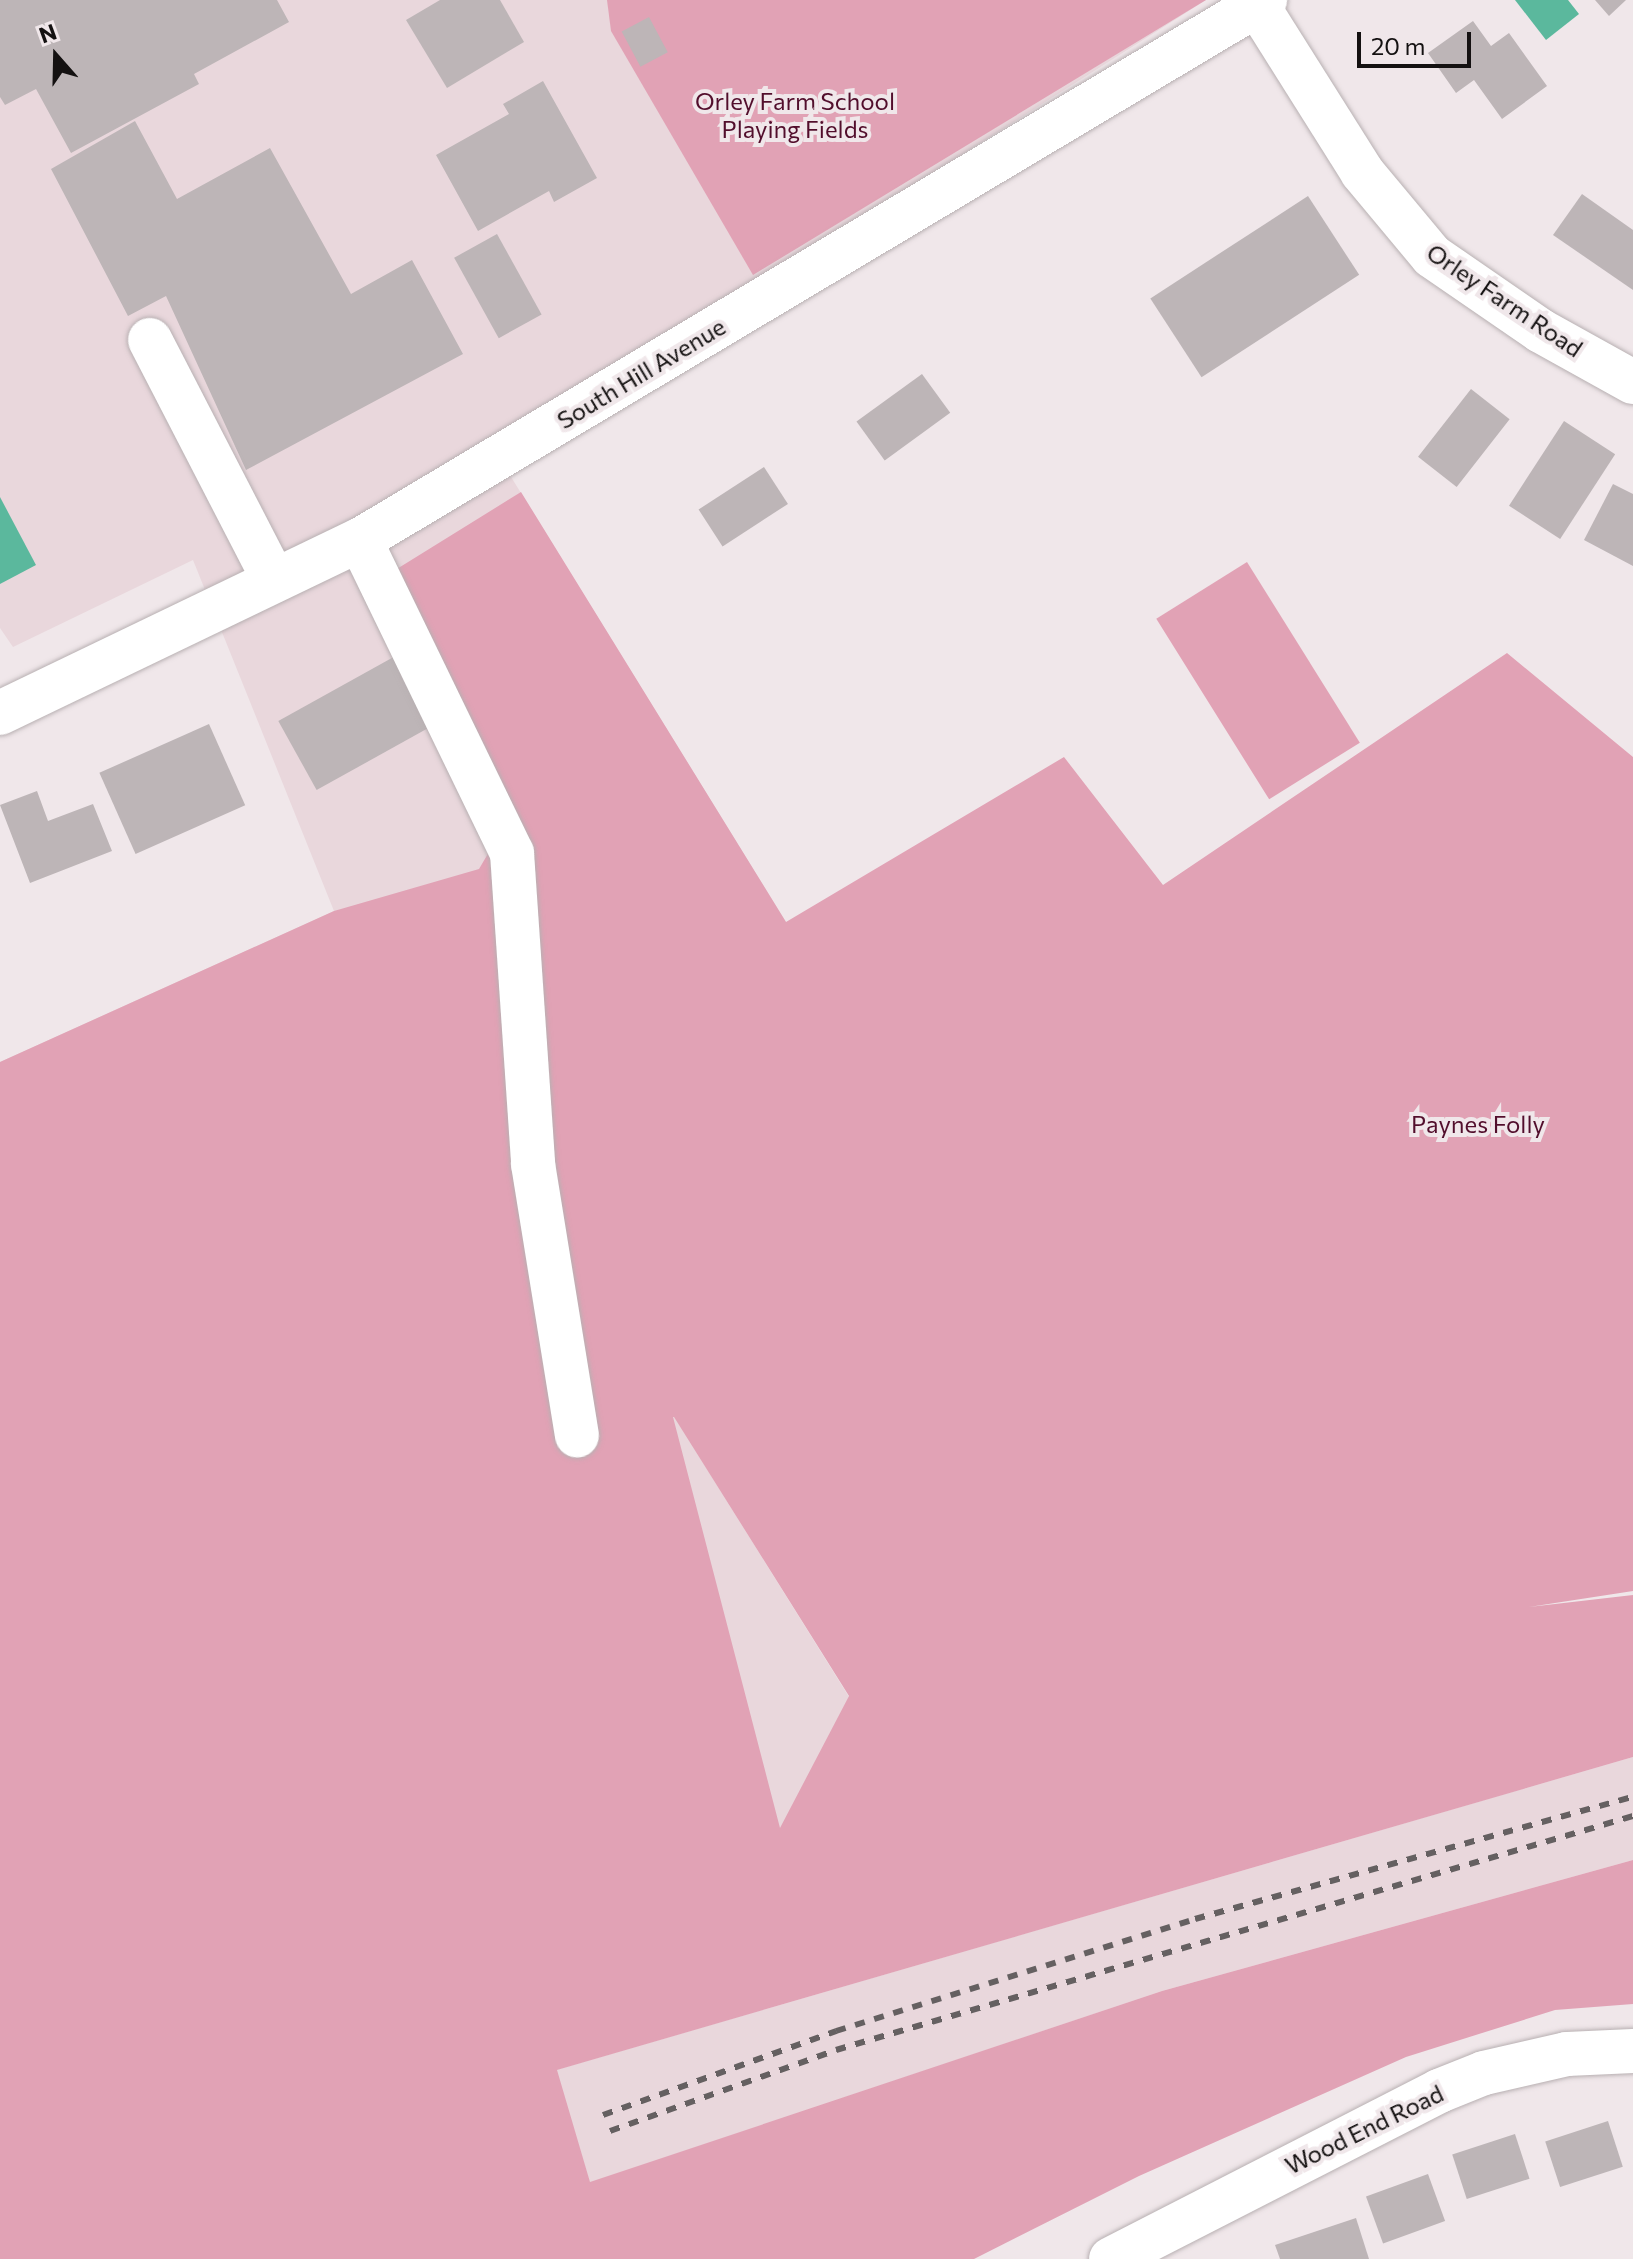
<!DOCTYPE html>
<html>
<head>
<meta charset="utf-8">
<style>
  body { margin:0 }
  #map { position:relative; width:1633px; height:2259px; overflow:hidden; background:#f0e7ea; font-family:Commissioner,sans-serif }
  div>[style] { position:absolute }
  [style*='--x'] { left:calc(var(--x)*1px); top:calc(var(--y)*1px); width:calc(var(--w)*1px); rotate:calc(var(--a)*1deg) }
  .built>* { inset:0; background:#e9d7dc }
  .green>* { inset:0; background:#e1a2b5; transform-origin:0 0 }
  .water>* { inset:0; background:#5bb89d }
  .building>* { inset:0; background:#bdb5b7; transform-origin:0 0 }
  .roads { filter:drop-shadow(0 0 2px #b8b0b2) drop-shadow(0 0 2px #b8b0b2) }
  .minor>* { height:44px; margin:-22px; padding:0 22px; transform-origin:22px; border-radius:22px; background:#fff }
  .rail>* { height:6px; margin-top:-3px; transform-origin:0; background:repeating-linear-gradient(90deg,#656061 0 10px,transparent 0 20px) }
  span { translate:-50% -50%; white-space:nowrap; text-align:center; line-height:1.15; -webkit-text-stroke:8px #f0e7ea; paint-order:stroke }
  .park-label { font-size:24px; color:#520e2c }
  .street-label { font-size:24px; color:#141111 }
  .north { position:absolute; left:16px; top:16px; width:80px; height:80px; -webkit-text-stroke:6px #f0e7ea; paint-order:stroke; rotate:340deg; font-size:22px; font-weight:700; line-height:32px; text-align:center; color:#141111 }
  .north::after { content:''; display:block; margin:auto; width:28px; height:36px; background:#141111; clip-path:polygon(50% 0,100% 100%,50% 72%,0 100%) }
  .scale { position:absolute; left:1357px; top:32px; width:114px; height:36px; box-sizing:border-box; border:4px solid #141111; border-top:0; padding-left:10px; font-size:24px; line-height:28px; white-space:nowrap; color:#141111; -webkit-text-stroke:6px #f0e7ea; paint-order:stroke }
</style>
</head>
<body>
<div id="map">
  <div class="built">
    <i style="clip-path:polygon(0 0,1206px 0,495px 451px,786px 922px,672px 1413px,849px 1697px,780px 1830px,0 1062px,334px 911px,193px 560px,13px 647px,0 628px)"></i>
    <i style="clip-path:polygon(1633px 1757px,1633px 1860px,1162px 1991px,590px 2183px,556px 2070px)"></i>
  </div>
  <div class="green">
    <i style="clip-path:polygon(607px 0,1206px 0,753px 275px,611px 31px)"></i>
    <i style="clip-path:polygon(evenodd,521px 492px,786px 922px,1064px 757px,1163px 885px,1507px 653px,1633px 757px,1633px 1591px,1529px 1607px,1633px 1595px,1633px 1757px,557px 2070px,590px 2182px,1162px 1991px,1633px 1860px,1633px 2004px,1555px 2010px,1406px 2057px,1139px 2176px,974px 2259px,0 2259px,0 1062px,334px 911px,479px 869px,496px 840px,392px 572px,521px 492px,674px 1417px,849px 1696px,780px 1828px,673px 1417px,674px 1417px)"></i>
    <i style="left:1247px;top:562px;width:213px;height:107px;rotate:58deg"></i>
  </div>
  <div class="water">
    <i style="clip-path:polygon(1515px 0,1568px 0,1579px 14px,1546px 40px)"></i>
    <i style="clip-path:polygon(0 497px,36px 565px,0 584px)"></i>
  </div>
  <div class="building">
    <i style="clip-path:polygon(0 0,277px 0,289px 22px,194px 74px,199px 84px,71px 153px,36px 89px,5px 105px,0 97px)"></i>
    <i style="clip-path:polygon(440px 0,500px 0,524px 42px,447px 88px,406px 20px)"></i>
    <i style="clip-path:polygon(1595px 0,1626px 0,1609px 16px)"></i>
    <i style="left:649px;top:17px;width:40px;height:31px;rotate:62deg"></i>
    <i style="clip-path:polygon(1473px 21px,1491px 46px,1509px 33px,1547px 86px,1502px 119px,1474px 80px,1456px 93px,1428px 53px)"></i>
    <i style="clip-path:polygon(543px 81px,597px 178px,554px 202px,549px 191px,478px 231px,436px 155px,509px 114px,503px 104px)"></i>
    <i style="clip-path:polygon(135px 121px,177px 199px,270px 148px,351px 294px,412px 260px,463px 354px,246px 470px,166px 296px,128px 316px,51px 169px)"></i>
    <i style="clip-path:polygon(1582px 194px,1633px 230px,1633px 290px,1553px 235px)"></i>
    <i style="left:1308px;top:196px;width:94px;height:188px;rotate:57deg"></i>
    <i style="left:497px;top:234px;width:92px;height:49px;rotate:61deg"></i>
    <i style="left:922px;top:374px;width:48px;height:81px;rotate:54deg"></i>
    <i style="left:1471px;top:389px;width:49px;height:86px;rotate:38deg"></i>
    <i style="left:1564px;top:421px;width:61px;height:101px;rotate:33deg"></i>
    <i style="left:764px;top:467px;width:44px;height:78px;rotate:57deg"></i>
    <i style="clip-path:polygon(1613px 484px,1633px 494px,1633px 566px,1584px 540px)"></i>
    <i style="left:399px;top:654px;width:79px;height:138px;rotate:61deg"></i>
    <i style="left:209px;top:724px;width:89px;height:120px;rotate:66deg"></i>
    <i style="clip-path:polygon(37px 791px,48px 821px,93px 804px,112px 851px,30px 883px,0 805px)"></i>
    <i style="left:1608px;top:2121px;width:48px;height:66px;rotate:72deg"></i>
    <i style="left:1515px;top:2134px;width:47px;height:66px;rotate:72deg"></i>
    <i style="left:1428px;top:2174px;width:50px;height:66px;rotate:70deg"></i>
    <i style="clip-path:polygon(1356px 2218px,1369px 2259px,1280px 2259px,1275px 2245px)"></i>
  </div>
  <div class="roads">
    <div class="minor">
      <i style="--x:1257;--y:5;--w:197;--a:57.8"></i>
      <i style="--x:1362;--y:172;--w:109;--a:50.2"></i>
      <i style="--x:1432;--y:256;--w:132;--a:34.5"></i>
      <i style="--x:1541;--y:331;--w:105;--a:29"></i>
      <i style="--x:150;--y:340;--w:268;--a:62.7"></i>
      <i style="--x:360;--y:540;--w:348;--a:64.1"></i>
      <i style="--x:512;--y:853;--w:312;--a:86.1"></i>
      <i style="--x:533;--y:1164;--w:275;--a:80.8"></i>
      <i style="--x:0;--y:713;--w:399;--a:-25.7"></i>
      <i style="--x:360;--y:540;--w:1054;--a:-30.82"></i>
      <i style="--x:1111;--y:2259;--w:369;--a:-27.1"></i>
      <i style="--x:1439;--y:2091;--w:48;--a:-21.8"></i>
      <i style="--x:1484;--y:2073;--w:85;--a:-12.9"></i>
      <i style="--x:1567;--y:2054;--w:66;--a:-2.6"></i>
    </div>
  </div>
  <div class="rail">
    <i style="--x:603;--y:2115;--w:248;--a:-19.8"></i>
    <i style="--x:836;--y:2031;--w:376;--a:-17.3"></i>
    <i style="--x:1195;--y:1919;--w:455;--a:-15.6"></i>
    <i style="--x:610;--y:2131;--w:240;--a:-19.7"></i>
    <i style="--x:836;--y:2050;--w:831;--a:-16.36"></i>
  </div>
  <div class="park-label">
    <span style="left:795px;top:115px">Orley Farm School<br>Playing Fields</span>
    <span style="left:1478px;top:1124px">Paynes Folly</span>
  </div>
  <div class="street-label">
    <span style="left:1505px;top:300px;rotate:34deg">Orley Farm Road</span>
    <span style="left:641px;top:373px;rotate:-31deg">South Hill Avenue</span>
    <span style="left:1364px;top:2129px;rotate:-26deg">Wood End Road</span>
  </div>
  <div class="north">N</div>
  <div class="scale">20 m</div>
</div>
</body>
</html>
